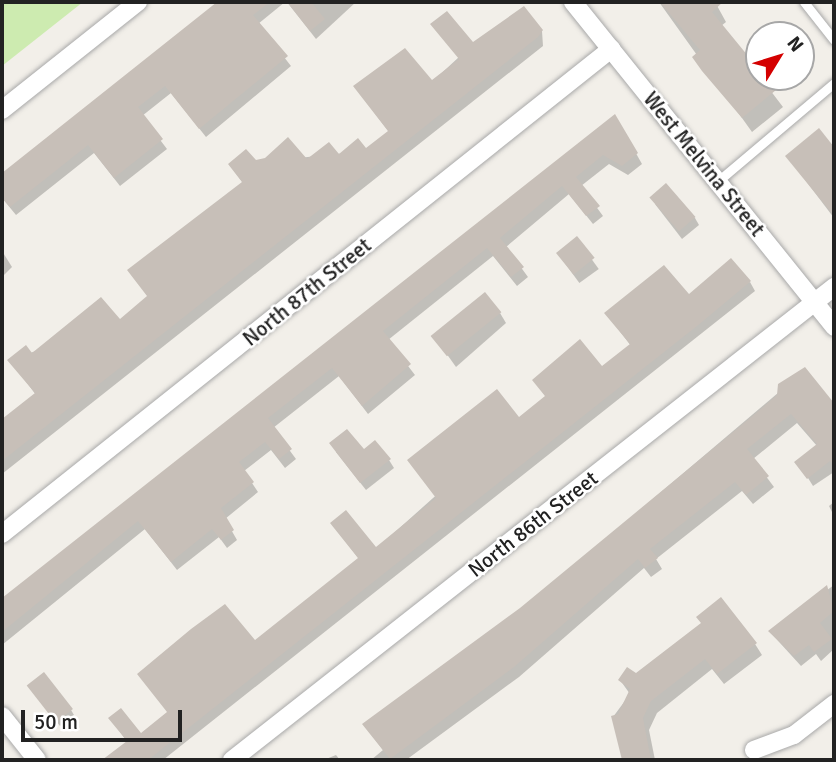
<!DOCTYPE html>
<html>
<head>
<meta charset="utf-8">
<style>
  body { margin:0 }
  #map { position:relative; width:836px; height:762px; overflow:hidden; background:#f2efe9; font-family:Signika,sans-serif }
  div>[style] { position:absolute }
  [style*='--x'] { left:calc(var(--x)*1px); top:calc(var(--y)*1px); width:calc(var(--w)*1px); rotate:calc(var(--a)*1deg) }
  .grass>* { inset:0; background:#cdebb0 }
  .shadow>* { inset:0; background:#0003; transform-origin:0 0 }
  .building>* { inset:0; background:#c7bfb8; transform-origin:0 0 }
  .roads { filter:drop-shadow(0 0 2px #a9a9a9) drop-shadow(0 0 2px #a9a9a9) }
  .lane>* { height:9px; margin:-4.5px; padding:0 4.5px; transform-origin:4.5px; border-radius:4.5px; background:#fff }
  .street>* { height:18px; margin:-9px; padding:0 9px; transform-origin:9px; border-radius:9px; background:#fff }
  span { translate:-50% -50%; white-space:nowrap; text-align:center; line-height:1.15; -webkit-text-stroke:5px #fff; paint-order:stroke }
  .street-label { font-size:21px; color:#222 }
  .frame { position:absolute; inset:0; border:4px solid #222; pointer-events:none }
  .north { position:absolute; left:745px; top:21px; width:70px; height:70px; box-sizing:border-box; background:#fff; border:2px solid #a7a7a7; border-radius:50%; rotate:52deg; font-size:19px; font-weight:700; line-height:28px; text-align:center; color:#222 }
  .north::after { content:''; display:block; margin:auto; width:24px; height:32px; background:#d40000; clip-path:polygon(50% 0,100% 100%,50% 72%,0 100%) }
  .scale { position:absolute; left:21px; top:710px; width:161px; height:32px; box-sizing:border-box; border:4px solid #222; border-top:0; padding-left:9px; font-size:21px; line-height:24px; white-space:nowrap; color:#222; -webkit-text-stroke:5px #fff; paint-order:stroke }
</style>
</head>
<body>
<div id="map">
  <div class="grass">
    <i style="clip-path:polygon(2px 2px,83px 2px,2px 66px)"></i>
  </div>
  <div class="shadow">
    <i style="clip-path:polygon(220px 2px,285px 2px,258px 24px,291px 66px,206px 137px,171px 93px,142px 116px,167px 149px,120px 186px,94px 153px,16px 215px,2px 198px,2px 175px)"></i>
    <i style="clip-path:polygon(287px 2px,356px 2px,316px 39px)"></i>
    <i style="clip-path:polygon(659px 2px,715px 2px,726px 22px,721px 26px,783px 107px,752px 132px)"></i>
    <i style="clip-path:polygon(542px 31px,543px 46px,2px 474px,2px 422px,36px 395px,10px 360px,119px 322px,148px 298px,243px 183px,230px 165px,366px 151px,389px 132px,355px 87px,432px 82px,473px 44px)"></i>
    <i style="clip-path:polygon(615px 116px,642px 164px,628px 175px,609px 164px,581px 186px,603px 216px,593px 224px,569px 194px,506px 247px,528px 277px,517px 286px,493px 256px,388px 340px,415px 375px,368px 414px,339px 376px,273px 428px,296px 459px,285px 468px,271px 450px,244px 471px,258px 492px,225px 519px,237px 540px,227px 548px,219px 537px,177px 570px,145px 529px,2px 645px,2px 600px)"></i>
    <i style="clip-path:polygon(819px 131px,834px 147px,834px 218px,787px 156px)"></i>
    <i style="clip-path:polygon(655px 204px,695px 218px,699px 225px,682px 239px)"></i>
    <i style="left:577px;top:239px;width:37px;height:24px;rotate:54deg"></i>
    <i style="clip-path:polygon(2px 251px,12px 267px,2px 277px)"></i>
    <i style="clip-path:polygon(750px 282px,755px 291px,163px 760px,105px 760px,128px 743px,110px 718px,141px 735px,359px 559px,332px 524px,376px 549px,546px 397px,534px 380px,602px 369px,631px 346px,606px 313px)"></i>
    <i style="clip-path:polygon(500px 313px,506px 323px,456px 367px,436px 339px)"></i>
    <i style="clip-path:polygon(805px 370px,834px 408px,834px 472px,813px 486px,803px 470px,817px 446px,797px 423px,753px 459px,774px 487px,753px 504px,742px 491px,656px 559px,662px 569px,651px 577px,644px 568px,519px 677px,406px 760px,371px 760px,383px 750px,364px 725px,522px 610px)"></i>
    <i style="clip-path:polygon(336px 452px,364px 452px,389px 460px,394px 468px,366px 490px)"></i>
    <i style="clip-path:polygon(834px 502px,834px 516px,829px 506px)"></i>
    <i style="clip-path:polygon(834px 585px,834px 649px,821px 661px,816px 654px,801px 666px,770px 632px)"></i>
    <i style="clip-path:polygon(755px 644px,762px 655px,724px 684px,712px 669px,657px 713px,649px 730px,655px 760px,623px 760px,613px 717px,630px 694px,620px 680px)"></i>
    <i style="clip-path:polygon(32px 690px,71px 710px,74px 715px,60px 726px)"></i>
    <i style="clip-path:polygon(336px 755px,340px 760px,325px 760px,326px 759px)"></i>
  </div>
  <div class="building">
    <i style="clip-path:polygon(217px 2px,270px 2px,253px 15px,288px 56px,199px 129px,165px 86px,138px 107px,163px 139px,114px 178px,88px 145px,10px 207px,2px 198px,2px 173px)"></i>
    <i style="clip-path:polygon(287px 2px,311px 2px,325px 19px,310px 31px)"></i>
    <i style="clip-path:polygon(660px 2px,723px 2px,712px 12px,776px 90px,742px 118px,702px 71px,692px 57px,700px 50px)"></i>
    <i style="clip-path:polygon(524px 6px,543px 30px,538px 37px,2px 461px,2px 419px,35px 393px,7px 360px,26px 345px,32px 353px,101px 297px,120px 319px,147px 296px,127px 270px,242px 182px,228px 164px,246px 149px,256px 160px,265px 158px,288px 137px,307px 159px,329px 142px,339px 154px,358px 138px,366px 148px,388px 131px,353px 86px,405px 48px,432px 80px,459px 59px,430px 24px,447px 11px,473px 42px)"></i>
    <i style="clip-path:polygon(615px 114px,638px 153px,622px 166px,603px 155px,576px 177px,600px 206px,586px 216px,562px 186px,500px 238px,524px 267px,511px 277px,487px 248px,383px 331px,411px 364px,362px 406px,332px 368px,268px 418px,292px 449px,279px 459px,265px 442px,239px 462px,254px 482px,221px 508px,234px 530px,221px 540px,212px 529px,171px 562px,138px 521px,2px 632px,2px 598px)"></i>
    <i style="clip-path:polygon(819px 128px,834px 147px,834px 216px,785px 156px)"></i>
    <i style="left:666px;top:183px;width:45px;height:22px;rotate:49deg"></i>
    <i style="left:577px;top:236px;width:28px;height:27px;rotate:51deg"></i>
    <i style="clip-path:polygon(731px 258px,751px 281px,697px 326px,148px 760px,102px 760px,127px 741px,108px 718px,121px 708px,141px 733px,167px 712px,137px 674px,191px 629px,225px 604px,255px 640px,358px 558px,330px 523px,346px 510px,376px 547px,436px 498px,407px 460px,497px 389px,519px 417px,545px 396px,532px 380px,580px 339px,602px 366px,630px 344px,604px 313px,664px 265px,689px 294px)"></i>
    <i style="left:485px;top:292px;width:26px;height:70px;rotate:51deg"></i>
    <i style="clip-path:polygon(805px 367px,834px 403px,834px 466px,830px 461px,807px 479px,794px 462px,817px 444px,791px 414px,747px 449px,769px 476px,746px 495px,735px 482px,650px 549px,658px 558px,645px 568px,638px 559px,514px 667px,390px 759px,362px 724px,520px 608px,755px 414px,777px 395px,778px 384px)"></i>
    <i style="clip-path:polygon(347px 429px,364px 449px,375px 440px,391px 459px,360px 483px,329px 443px)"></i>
    <i style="clip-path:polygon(827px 585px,834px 611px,820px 623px,832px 639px,814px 652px,809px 645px,794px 656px,768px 631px)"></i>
    <i style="clip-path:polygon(721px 597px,757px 643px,717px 674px,705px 659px,651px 701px,643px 718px,651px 760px,622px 760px,611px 716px,618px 714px,630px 689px,618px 680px,627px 667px,636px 673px,701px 623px,696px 617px)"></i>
    <i style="left:44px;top:672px;width:47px;height:22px;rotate:52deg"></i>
  </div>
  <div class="roads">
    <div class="lane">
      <i style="--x:804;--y:2;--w:48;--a:51.7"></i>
      <i style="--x:718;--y:181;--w:152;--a:-40.2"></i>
    </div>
    <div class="street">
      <i style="--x:573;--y:2;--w:417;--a:51.2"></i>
      <i style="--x:2;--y:110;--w:174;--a:-38.5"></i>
      <i style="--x:2;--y:534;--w:779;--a:-38.53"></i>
      <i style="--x:2;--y:716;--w:56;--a:51.5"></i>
      <i style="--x:754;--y:750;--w:43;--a:-20.6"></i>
      <i style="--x:794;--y:735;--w:51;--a:-37.8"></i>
      <i style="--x:232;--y:760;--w:766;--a:-38.16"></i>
    </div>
  </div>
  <div class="street-label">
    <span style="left:704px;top:164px;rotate:51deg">West Melvina Street</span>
    <span style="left:307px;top:292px;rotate:-39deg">North 87th Street</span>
    <span style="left:533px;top:524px;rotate:-38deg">North 86th Street</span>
  </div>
  <div class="frame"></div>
  <div class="north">N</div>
  <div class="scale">50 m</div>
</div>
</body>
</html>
